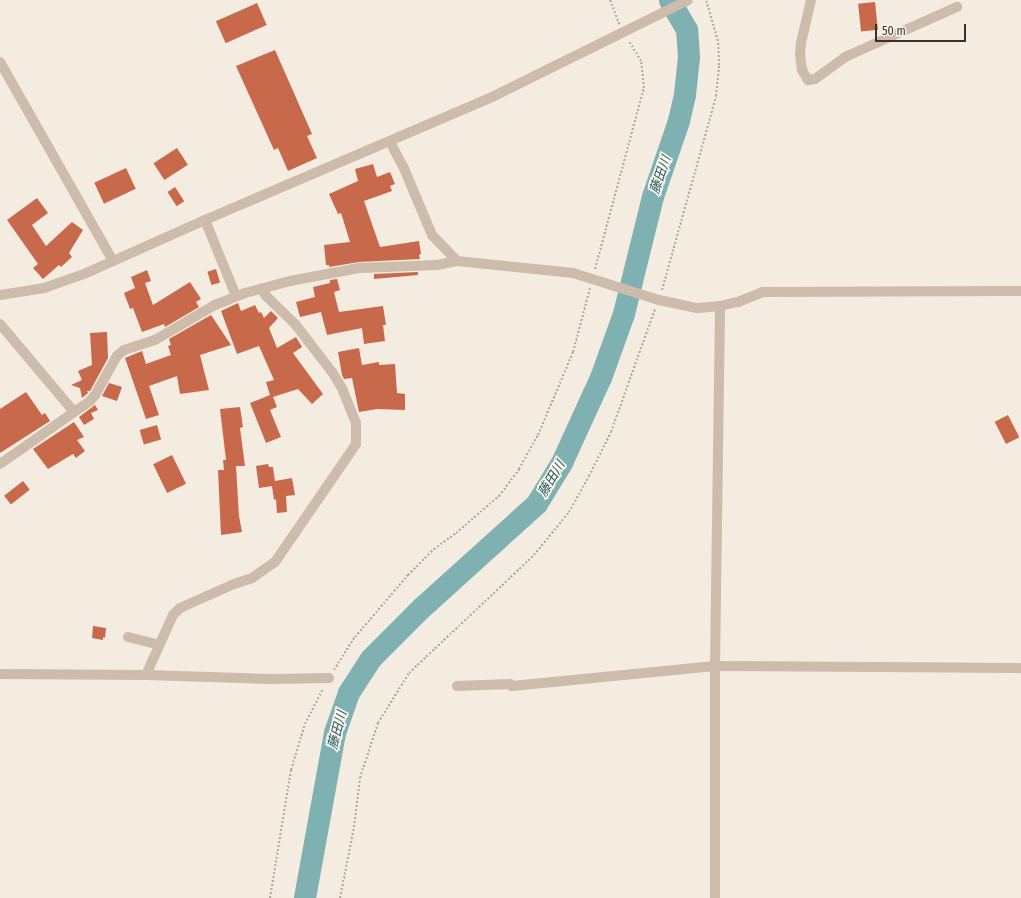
<!DOCTYPE html>
<html>
<head>
<meta charset="utf-8">
<style>
  body { margin:0 }
  #map { position:relative; width:1021px; height:898px; overflow:hidden; background:#f4ebe1; font-family:"Fira Sans Condensed","Noto Sans JP",sans-serif }
  div>[style] { position:absolute }
  [style*='--x'] { left:calc(var(--x)*1px); top:calc(var(--y)*1px); width:calc(var(--w)*1px); rotate:calc(var(--a)*1deg) }
  .river>* { height:22px; margin:-11px; padding:0 11px; transform-origin:11px; border-radius:11px; background:#7fb0b2 }
  .building>* { inset:0; background:#c8694b; transform-origin:0 0 }
  .path>* { height:2px; margin-top:-1px; transform-origin:0; background:repeating-linear-gradient(90deg,#b9a596 0 2px,transparent 0 4px) }
  .minor>* { height:10px; margin:-5px; padding:0 5px; transform-origin:5px; border-radius:5px; background:#cdbbac }
  span { translate:-50% -50%; white-space:nowrap; text-align:center; line-height:1.15; -webkit-text-stroke:3.5px #fbf5ee; paint-order:stroke }
  .water-label { font-size:13px; color:#1f5a5e; font-style:italic }
  .scale { position:absolute; left:875px; top:24px; width:91px; height:18px; box-sizing:border-box; border:2px solid #3b302b; border-top:0; padding-left:5px; font-size:12px; line-height:14px; white-space:nowrap; color:#3b302b; -webkit-text-stroke:3px #fbf5ee; paint-order:stroke }
</style>
</head>
<body>
<div id="map">
  <div class="river">
    <i style="--x:305;--y:898;--w:168;--a:-79.7"></i>
    <i style="--x:335;--y:733;--w:42;--a:-70.7"></i>
    <i style="--x:349;--y:693;--w:40;--a:-57.1"></i>
    <i style="--x:371;--y:659;--w:72;--a:-45"></i>
    <i style="--x:422;--y:608;--w:155;--a:-42.1"></i>
    <i style="--x:537;--y:504;--w:48;--a:-58.6"></i>
    <i style="--x:562;--y:463;--w:94;--a:-65.4"></i>
    <i style="--x:601;--y:378;--w:68;--a:-70.2"></i>
    <i style="--x:624;--y:314;--w:121;--a:-76.1"></i>
    <i style="--x:653;--y:197;--w:80;--a:-71.1"></i>
    <i style="--x:679;--y:121;--w:27;--a:-77"></i>
    <i style="--x:685;--y:95;--w:38;--a:-84"></i>
    <i style="--x:689;--y:57;--w:27;--a:-94"></i>
    <i style="--x:687;--y:30;--w:34;--a:-120"></i>
  </div>
  <div class="building">
    <i style="left:875px;top:2px;width:28px;height:17px;rotate:84deg"></i>
    <i style="left:257px;top:3px;width:24px;height:45px;rotate:66deg"></i>
    <i style="clip-path:polygon(275px 50px,312px 134px,307px 136px,317px 158px,288px 171px,278px 148px,274px 150px,236px 66px)"></i>
    <i style="left:177px;top:148px;width:20px;height:28px;rotate:57deg"></i>
    <i style="clip-path:polygon(373px 164px,377px 177px,390px 172px,395px 184px,390px 186px,392px 191px,364px 201px,380px 247px,419px 241px,421px 254px,419px 255px,420px 259px,359px 262px,329px 267px,329px 265px,326px 265px,324px 245px,350px 242px,341px 213px,338px 214px,329px 194px,358px 181px,355px 169px)"></i>
    <i style="left:126px;top:168px;width:23px;height:35px;rotate:65deg"></i>
    <i style="left:175px;top:187px;width:17px;height:9px;rotate:57deg"></i>
    <i style="clip-path:polygon(37px 198px,48px 213px,32px 225px,46px 246px,72px 222px,83px 230px,69px 253px,72px 257px,61px 267px,59px 265px,43px 279px,33px 268px,38px 264px,7px 220px)"></i>
    <i style="left:216px;top:269px;width:14px;height:9px;rotate:73deg"></i>
    <i style="clip-path:polygon(147px 270px,151px 281px,145px 283px,153px 305px,190px 282px,201px 299px,196px 302px,199px 307px,165px 327px,164px 324px,142px 332px,133px 308px,130px 309px,124px 293px,135px 288px,131px 277px)"></i>
    <i style="clip-path:polygon(418px 272px,418px 275px,374px 279px,374px 274px)"></i>
    <i style="clip-path:polygon(337px 279px,340px 290px,334px 292px,339px 312px,383px 306px,386px 325px,383px 325px,385px 341px,364px 344px,362px 328px,327px 335px,321px 312px,300px 317px,296px 302px,315px 297px,313px 287px,330px 283px,330px 280px)"></i>
    <i style="clip-path:polygon(238px 303px,241px 311px,255px 305px,259px 313px,261px 312px,264px 318px,271px 311px,278px 318px,269px 328px,277px 348px,296px 337px,302px 347px,293px 353px,323px 394px,312px 404px,298px 389px,273px 397px,277px 407px,270px 410px,281px 437px,266px 443px,250px 403px,270px 395px,266px 382px,274px 380px,259px 346px,237px 354px,221px 311px)"></i>
    <i style="clip-path:polygon(211px 315px,231px 345px,200px 355px,209px 390px,180px 394px,177px 376px,149px 386px,159px 415px,146px 419px,125px 358px,142px 351px,146px 364px,171px 355px,168px 346px,171px 345px,169px 339px)"></i>
    <i style="clip-path:polygon(107px 332px,108px 358px,90px 391px,87px 391px,88px 393px,82px 398px,80px 388px,71px 385px,82px 380px,78px 371px,92px 365px,90px 333px)"></i>
    <i style="clip-path:polygon(359px 348px,362px 365px,379px 362px,379px 365px,395px 364px,397px 393px,405px 394px,405px 410px,377px 409px,359px 412px,352px 378px,344px 379px,342px 375px,338px 352px)"></i>
    <i style="clip-path:polygon(109px 383px,122px 387px,117px 401px,102px 396px)"></i>
    <i style="clip-path:polygon(26px 392px,42px 415px,45px 413px,50px 421px,0 453px,0 409px)"></i>
    <i style="clip-path:polygon(95px 405px,98px 410px,91px 413px,94px 419px,84px 425px,79px 417px)"></i>
    <i style="clip-path:polygon(240px 407px,243px 427px,240px 428px,245px 466px,236px 466px,239px 516px,242px 532px,221px 535px,218px 470px,224px 470px,223px 460px,226px 460px,220px 409px)"></i>
    <i style="left:1008px;top:415px;width:25px;height:15px;rotate:63deg"></i>
    <i style="clip-path:polygon(74px 422px,84px 437px,77px 440px,85px 451px,76px 458px,73px 454px,48px 469px,33px 449px)"></i>
    <i style="left:157px;top:425px;width:15px;height:18px;rotate:74deg"></i>
    <i style="left:172px;top:455px;width:32px;height:21px;rotate:64deg"></i>
    <i style="clip-path:polygon(268px 464px,269px 467px,273px 467px,275px 481px,292px 478px,295px 495px,286px 496px,287px 512px,277px 513px,276px 499px,274px 500px,272px 486px,259px 488px,256px 466px)"></i>
    <i style="left:23px;top:481px;width:11px;height:24px;rotate:52deg"></i>
    <i style="clip-path:polygon(93px 626px,106px 628px,105px 638px,103px 637px,103px 640px,92px 638px)"></i>
  </div>
  <div class="path">
    <i style="--x:610;--y:0;--w:26;--a:69"></i>
    <i style="--x:595;--y:269;--w:188;--a:-74.9"></i>
    <i style="--x:644;--y:88;--w:27;--a:-96"></i>
    <i style="--x:641;--y:61;--w:23;--a:-121"></i>
    <i style="--x:662;--y:290;--w:201;--a:-74.4"></i>
    <i style="--x:716;--y:96;--w:31;--a:-84"></i>
    <i style="--x:719;--y:65;--w:24;--a:-92"></i>
    <i style="--x:718;--y:41;--w:43;--a:-106.3"></i>
    <i style="--x:334;--y:670;--w:39;--a:-58"></i>
    <i style="--x:355;--y:637;--w:82;--a:-49.5"></i>
    <i style="--x:408;--y:575;--w:37;--a:-45"></i>
    <i style="--x:434;--y:549;--w:27;--a:-36"></i>
    <i style="--x:456;--y:533;--w:57;--a:-40.7"></i>
    <i style="--x:499;--y:496;--w:34;--a:-53"></i>
    <i style="--x:519;--y:469;--w:39;--a:-61"></i>
    <i style="--x:538;--y:435;--w:90;--a:-67.1"></i>
    <i style="--x:573;--y:352;--w:66;--a:-75.1"></i>
    <i style="--x:270;--y:898;--w:130;--a:-80.7"></i>
    <i style="--x:291;--y:770;--w:48;--a:-73.1"></i>
    <i style="--x:305;--y:724;--w:39;--a:-63"></i>
    <i style="--x:340;--y:898;--w:72;--a:-78.8"></i>
    <i style="--x:354;--y:827;--w:49;--a:-83"></i>
    <i style="--x:360;--y:778;--w:58;--a:-71.9"></i>
    <i style="--x:378;--y:723;--w:59;--a:-58.2"></i>
    <i style="--x:409;--y:673;--w:172;--a:-43.3"></i>
    <i style="--x:534;--y:555;--w:55;--a:-50.9"></i>
    <i style="--x:569;--y:512;--w:41;--a:-60.9"></i>
    <i style="--x:589;--y:476;--w:49;--a:-63.4"></i>
    <i style="--x:611;--y:432;--w:131;--a:-70.3"></i>
  </div>
  <div class="minor">
    <i style="--x:811;--y:0;--w:44;--a:103.1"></i>
    <i style="--x:801;--y:43;--w:11;--a:95"></i>
    <i style="--x:800;--y:54;--w:16;--a:83"></i>
    <i style="--x:802;--y:70;--w:12;--a:59"></i>
    <i style="--x:808;--y:80;--w:7;--a:-8"></i>
    <i style="--x:815;--y:79;--w:37;--a:-36"></i>
    <i style="--x:845;--y:57;--w:123;--a:-24.1"></i>
    <i style="--x:0;--y:62;--w:229;--a:60.4"></i>
    <i style="--x:390;--y:142;--w:27;--a:62"></i>
    <i style="--x:403;--y:166;--w:75;--a:67.2"></i>
    <i style="--x:432;--y:235;--w:36;--a:46"></i>
    <i style="--x:205;--y:220;--w:82;--a:67.8"></i>
    <i style="--x:0;--y:295;--w:45;--a:-9"></i>
    <i style="--x:44;--y:288;--w:42;--a:-19.3"></i>
    <i style="--x:84;--y:274;--w:133;--a:-24.1"></i>
    <i style="--x:205;--y:220;--w:314;--a:-23.2"></i>
    <i style="--x:494;--y:96;--w:216;--a:-26.3"></i>
    <i style="--x:0;--y:324;--w:115;--a:49.9"></i>
    <i style="--x:0;--y:464;--w:110;--a:-35"></i>
    <i style="--x:90;--y:401;--w:8;--a:-50"></i>
    <i style="--x:95;--y:395;--w:45;--a:-60.6"></i>
    <i style="--x:117;--y:356;--w:9;--a:-41"></i>
    <i style="--x:124;--y:350;--w:33;--a:-18"></i>
    <i style="--x:155;--y:340;--w:69;--a:-30.3"></i>
    <i style="--x:215;--y:305;--w:32;--a:-22"></i>
    <i style="--x:245;--y:293;--w:47;--a:-14.9"></i>
    <i style="--x:290;--y:281;--w:70;--a:-10.7"></i>
    <i style="--x:359;--y:268;--w:78;--a:-2.2"></i>
    <i style="--x:437;--y:265;--w:20;--a:-11"></i>
    <i style="--x:457;--y:261;--w:117;--a:5.9"></i>
    <i style="--x:573;--y:273;--w:90;--a:17.4"></i>
    <i style="--x:659;--y:300;--w:40;--a:12"></i>
    <i style="--x:698;--y:308;--w:22;--a:-5"></i>
    <i style="--x:720;--y:306;--w:18;--a:-13"></i>
    <i style="--x:738;--y:302;--w:27;--a:-22"></i>
    <i style="--x:763;--y:292;--w:258;--a:-0.2"></i>
    <i style="--x:128;--y:637;--w:32;--a:14"></i>
    <i style="--x:0;--y:674;--w:146;--a:0.4"></i>
    <i style="--x:146;--y:675;--w:126;--a:1.8"></i>
    <i style="--x:272;--y:679;--w:57;--a:-1"></i>
    <i style="--x:146;--y:675;--w:66;--a:-65.8"></i>
    <i style="--x:173;--y:615;--w:10;--a:-45"></i>
    <i style="--x:180;--y:608;--w:59;--a:-24"></i>
    <i style="--x:234;--y:584;--w:19;--a:-18"></i>
    <i style="--x:252;--y:578;--w:28;--a:-35"></i>
    <i style="--x:275;--y:562;--w:143;--a:-55.5"></i>
    <i style="--x:356;--y:444;--w:21;--a:-90"></i>
    <i style="--x:356;--y:423;--w:35;--a:-112"></i>
    <i style="--x:343;--y:390;--w:21;--a:-121"></i>
    <i style="--x:332;--y:372;--w:61;--a:-127.6"></i>
    <i style="--x:295;--y:324;--w:40;--a:-136"></i>
    <i style="--x:266;--y:296;--w:9;--a:-122"></i>
    <i style="--x:457;--y:686;--w:53;--a:-2.2"></i>
    <i style="--x:510;--y:684;--w:3;--a:45"></i>
    <i style="--x:512;--y:686;--w:204;--a:-5.6"></i>
    <i style="--x:715;--y:666;--w:306;--a:0.4"></i>
    <i style="--x:715;--y:898;--w:232;--a:-90"></i>
    <i style="--x:715;--y:666;--w:360;--a:-89.2"></i>
  </div>
  <div class="water-label">
    <span style="left:661px;top:175px;rotate:-71deg">藤田川</span>
    <span style="left:552px;top:479px;rotate:-59deg">藤田川</span>
    <span style="left:338px;top:730px;rotate:-75deg">藤田川</span>
  </div>
  <div class="scale">50 m</div>
</div>
</body>
</html>
